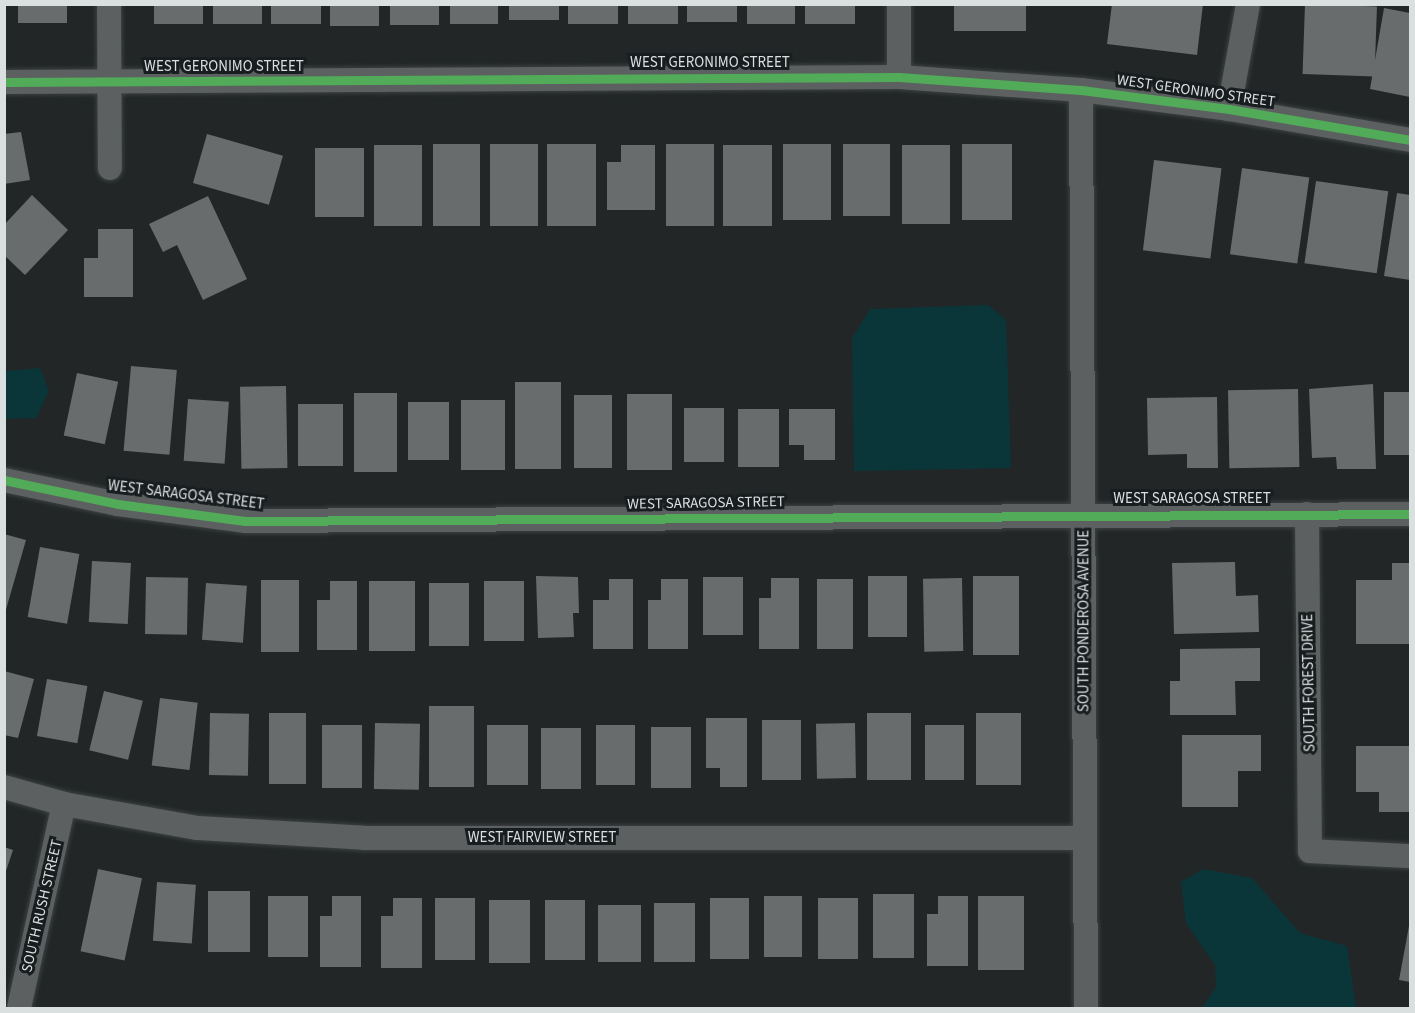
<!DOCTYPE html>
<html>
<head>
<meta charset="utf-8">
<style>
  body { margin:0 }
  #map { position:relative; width:1415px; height:1013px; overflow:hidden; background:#222627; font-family:"Source Sans 3",sans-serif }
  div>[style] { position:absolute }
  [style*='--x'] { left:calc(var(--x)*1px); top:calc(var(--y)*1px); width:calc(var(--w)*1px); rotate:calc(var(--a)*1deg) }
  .green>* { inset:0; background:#0a363a }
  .building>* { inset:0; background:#696c6d; transform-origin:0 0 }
  .roads { filter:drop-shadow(0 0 2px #3d4141) drop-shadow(0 0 2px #3d4141) }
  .minor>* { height:24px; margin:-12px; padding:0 12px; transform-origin:12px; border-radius:12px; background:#5d6060 }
  .cycleway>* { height:9px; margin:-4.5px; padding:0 4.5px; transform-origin:4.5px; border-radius:4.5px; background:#51ab58 }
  span { translate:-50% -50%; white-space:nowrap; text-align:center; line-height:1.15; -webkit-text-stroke:6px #181e1f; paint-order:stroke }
  .street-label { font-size:15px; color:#dadfdf }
  .frame { position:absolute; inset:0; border:6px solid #dadfdf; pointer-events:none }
</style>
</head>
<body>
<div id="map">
  <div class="green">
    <i style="clip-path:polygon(988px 305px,1006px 320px,1011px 468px,854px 471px,852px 338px,870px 309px)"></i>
    <i style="clip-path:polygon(40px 368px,49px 391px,36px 418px,5px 419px,5px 371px)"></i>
    <i style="clip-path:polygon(1203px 869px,1252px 878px,1300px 933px,1347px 946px,1356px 1008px,1202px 1008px,1216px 987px,1215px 965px,1186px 923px,1181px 882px)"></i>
  </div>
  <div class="building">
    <i style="left:18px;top:4px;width:49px;height:19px"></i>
    <i style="left:154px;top:4px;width:49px;height:20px"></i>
    <i style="left:213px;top:4px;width:49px;height:20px"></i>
    <i style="left:271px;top:4px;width:50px;height:20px"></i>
    <i style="left:330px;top:4px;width:49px;height:22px"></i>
    <i style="left:390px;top:4px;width:49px;height:21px"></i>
    <i style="left:450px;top:4px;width:48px;height:20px"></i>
    <i style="left:509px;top:4px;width:50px;height:16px"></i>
    <i style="left:568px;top:4px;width:50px;height:20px"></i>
    <i style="left:628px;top:4px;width:50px;height:20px"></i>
    <i style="left:687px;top:4px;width:50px;height:18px"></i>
    <i style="left:747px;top:4px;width:48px;height:20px"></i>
    <i style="left:805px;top:4px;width:50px;height:20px"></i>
    <i style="left:954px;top:4px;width:72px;height:27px"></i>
    <i style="clip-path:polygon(1112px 4px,1203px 4px,1197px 55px,1107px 44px)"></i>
    <i style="left:1305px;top:4px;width:72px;height:70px;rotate:2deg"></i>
    <i style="clip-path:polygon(1384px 8px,1410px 13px,1410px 97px,1370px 89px)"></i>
    <i style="clip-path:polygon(21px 132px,30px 180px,4px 184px,4px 134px)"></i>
    <i style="left:207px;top:134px;width:79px;height:51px;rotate:16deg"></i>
    <i style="left:433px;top:144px;width:47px;height:82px"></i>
    <i style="left:490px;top:144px;width:48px;height:82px"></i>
    <i style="left:547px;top:144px;width:49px;height:82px"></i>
    <i style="left:666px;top:144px;width:48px;height:82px"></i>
    <i style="left:783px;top:144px;width:48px;height:76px"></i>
    <i style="left:843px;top:144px;width:47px;height:72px"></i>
    <i style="left:962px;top:144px;width:50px;height:76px"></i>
    <i style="left:374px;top:145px;width:48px;height:81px"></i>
    <i style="clip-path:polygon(621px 145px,655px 145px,655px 210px,607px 210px,607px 162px,621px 162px)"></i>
    <i style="left:723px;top:145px;width:49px;height:81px"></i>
    <i style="left:902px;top:145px;width:48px;height:79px"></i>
    <i style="left:315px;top:148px;width:49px;height:69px"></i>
    <i style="left:1154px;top:160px;width:68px;height:91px;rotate:7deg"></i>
    <i style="left:1242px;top:168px;width:68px;height:87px;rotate:8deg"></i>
    <i style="left:1316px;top:181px;width:73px;height:83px;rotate:8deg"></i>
    <i style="clip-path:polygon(1397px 193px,1410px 195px,1410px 280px,1384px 276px)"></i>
    <i style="clip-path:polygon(32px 195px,68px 230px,25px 275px,4px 255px,4px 225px)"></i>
    <i style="clip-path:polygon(208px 196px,247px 279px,203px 300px,177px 245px,163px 252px,149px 224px)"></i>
    <i style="clip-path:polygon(98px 229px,133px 229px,133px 297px,84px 297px,84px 258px,98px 258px)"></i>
    <i style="left:131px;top:366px;width:46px;height:85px;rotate:5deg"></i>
    <i style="left:77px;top:373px;width:42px;height:64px;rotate:12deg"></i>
    <i style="left:515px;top:382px;width:46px;height:87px"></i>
    <i style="clip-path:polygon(1373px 384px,1376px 469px,1337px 469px,1336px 457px,1312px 458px,1309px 389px)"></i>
    <i style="left:286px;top:386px;width:82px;height:46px;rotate:89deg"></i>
    <i style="left:1298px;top:389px;width:78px;height:70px;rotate:89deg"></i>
    <i style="left:1384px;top:392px;width:26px;height:63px"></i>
    <i style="left:354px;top:393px;width:43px;height:79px"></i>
    <i style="left:627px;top:394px;width:45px;height:76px"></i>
    <i style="left:574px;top:395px;width:38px;height:73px"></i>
    <i style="clip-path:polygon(1217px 397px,1218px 468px,1187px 468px,1187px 454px,1148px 455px,1147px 398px)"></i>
    <i style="left:188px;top:399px;width:41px;height:62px;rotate:4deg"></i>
    <i style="left:461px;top:400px;width:44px;height:70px"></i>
    <i style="left:408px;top:402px;width:41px;height:58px"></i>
    <i style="left:298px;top:404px;width:45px;height:62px"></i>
    <i style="left:684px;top:408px;width:40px;height:54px"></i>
    <i style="left:738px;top:409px;width:41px;height:58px"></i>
    <i style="clip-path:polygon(789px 409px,835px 409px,835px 460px,804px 460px,804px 445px,789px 445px)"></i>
    <i style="clip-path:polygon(4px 534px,26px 540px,5px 613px,4px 613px)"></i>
    <i style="left:40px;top:547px;width:40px;height:71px;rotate:10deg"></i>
    <i style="left:92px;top:561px;width:39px;height:61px;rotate:3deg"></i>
    <i style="clip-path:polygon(1235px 562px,1236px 596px,1258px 595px,1259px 632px,1174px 634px,1172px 563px)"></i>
    <i style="clip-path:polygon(1392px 563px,1410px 563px,1410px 644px,1356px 644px,1356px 580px,1392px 580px)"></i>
    <i style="clip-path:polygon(536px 576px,578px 577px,579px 613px,573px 613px,574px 637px,538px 638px)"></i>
    <i style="left:868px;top:576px;width:39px;height:61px"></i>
    <i style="left:973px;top:576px;width:46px;height:79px"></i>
    <i style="left:146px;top:577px;width:42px;height:57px;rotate:1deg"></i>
    <i style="left:703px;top:577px;width:40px;height:58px"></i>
    <i style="clip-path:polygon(771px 578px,799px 578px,799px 649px,759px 649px,759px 598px,771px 598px)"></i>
    <i style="left:962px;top:578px;width:73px;height:39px;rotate:89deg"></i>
    <i style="clip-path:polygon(609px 579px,633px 579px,633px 649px,593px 649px,593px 600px,609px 600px)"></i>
    <i style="clip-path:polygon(661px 579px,688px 579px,688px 649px,648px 649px,648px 600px,661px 600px)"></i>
    <i style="left:817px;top:579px;width:36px;height:70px"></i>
    <i style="left:261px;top:580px;width:38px;height:72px"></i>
    <i style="clip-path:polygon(330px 581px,357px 581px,357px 650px,317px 650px,317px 600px,330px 600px)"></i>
    <i style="left:369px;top:581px;width:46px;height:70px"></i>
    <i style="left:484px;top:581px;width:40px;height:60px"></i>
    <i style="left:206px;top:583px;width:41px;height:57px;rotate:4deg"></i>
    <i style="left:429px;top:583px;width:40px;height:63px"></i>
    <i style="clip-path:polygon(1260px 648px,1260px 681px,1235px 681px,1236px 715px,1170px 715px,1170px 681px,1180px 681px,1180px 649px)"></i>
    <i style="clip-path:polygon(4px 671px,34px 679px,18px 738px,4px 735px)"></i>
    <i style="left:47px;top:679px;width:41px;height:58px;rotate:10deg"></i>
    <i style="left:104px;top:691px;width:40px;height:61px;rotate:14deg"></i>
    <i style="left:160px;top:698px;width:38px;height:68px;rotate:7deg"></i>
    <i style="left:429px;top:706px;width:45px;height:81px"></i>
    <i style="left:210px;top:713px;width:39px;height:62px;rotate:1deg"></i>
    <i style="left:269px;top:713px;width:37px;height:71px"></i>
    <i style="left:867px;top:713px;width:44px;height:67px"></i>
    <i style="left:976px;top:713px;width:45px;height:72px"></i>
    <i style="clip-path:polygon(706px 718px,747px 718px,747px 787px,720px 787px,720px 768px,706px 768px)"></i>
    <i style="left:762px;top:720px;width:39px;height:60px"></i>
    <i style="left:375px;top:723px;width:45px;height:66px;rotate:1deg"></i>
    <i style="left:855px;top:723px;width:55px;height:39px;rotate:89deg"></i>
    <i style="left:322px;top:725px;width:40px;height:63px"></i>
    <i style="left:487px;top:725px;width:41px;height:60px"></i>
    <i style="left:596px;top:725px;width:39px;height:60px"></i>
    <i style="left:925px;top:725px;width:39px;height:55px"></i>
    <i style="left:651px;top:727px;width:40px;height:61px"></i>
    <i style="left:541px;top:728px;width:40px;height:61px"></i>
    <i style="clip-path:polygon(1182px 735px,1261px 735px,1261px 771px,1238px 771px,1238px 807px,1182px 807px)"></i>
    <i style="clip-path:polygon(1356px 746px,1410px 746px,1410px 812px,1379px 812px,1379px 792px,1356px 792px)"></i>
    <i style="clip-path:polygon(4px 847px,13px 850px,5px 874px,4px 874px)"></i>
    <i style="left:98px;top:869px;width:45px;height:84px;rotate:12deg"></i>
    <i style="left:157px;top:882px;width:39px;height:59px;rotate:4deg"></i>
    <i style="left:208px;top:891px;width:42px;height:61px"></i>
    <i style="left:873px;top:894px;width:41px;height:64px"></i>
    <i style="left:268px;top:896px;width:40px;height:61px"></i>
    <i style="clip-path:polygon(332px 896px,361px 896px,361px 967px,320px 967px,320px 916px,332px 916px)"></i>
    <i style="left:764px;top:896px;width:38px;height:61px"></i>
    <i style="clip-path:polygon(938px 896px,968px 896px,968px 966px,927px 966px,927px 914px,938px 914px)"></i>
    <i style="left:978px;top:896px;width:46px;height:74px"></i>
    <i style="clip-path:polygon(393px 898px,422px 898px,422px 968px,381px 968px,381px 916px,393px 916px)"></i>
    <i style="left:435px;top:898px;width:40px;height:62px"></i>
    <i style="left:710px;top:898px;width:39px;height:61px"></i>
    <i style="left:818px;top:898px;width:40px;height:61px"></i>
    <i style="left:489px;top:900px;width:41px;height:63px"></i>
    <i style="left:545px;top:900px;width:40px;height:60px"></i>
    <i style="left:654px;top:903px;width:41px;height:59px"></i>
    <i style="left:598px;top:905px;width:43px;height:57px"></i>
    <i style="clip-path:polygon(1409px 926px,1410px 926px,1410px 982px,1399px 980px)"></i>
  </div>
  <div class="roads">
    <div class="minor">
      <i style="--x:109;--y:4;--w:164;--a:89.7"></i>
      <i style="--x:899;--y:4;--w:73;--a:90"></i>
      <i style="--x:4;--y:82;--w:895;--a:-0.32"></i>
      <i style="--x:899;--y:77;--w:182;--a:4.1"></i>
      <i style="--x:1081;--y:90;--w:149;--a:7.3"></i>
      <i style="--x:1229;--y:109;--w:184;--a:9.7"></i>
      <i style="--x:1081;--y:90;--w:918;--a:89.69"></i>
      <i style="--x:1229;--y:109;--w:107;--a:-79.7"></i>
      <i style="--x:4;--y:480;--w:116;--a:11.9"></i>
      <i style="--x:118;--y:504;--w:128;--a:7.6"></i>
      <i style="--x:245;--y:521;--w:1165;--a:-0.34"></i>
      <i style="--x:1307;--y:514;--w:337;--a:89.5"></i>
      <i style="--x:1310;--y:851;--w:100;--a:2.9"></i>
      <i style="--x:4;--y:787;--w:62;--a:15.8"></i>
      <i style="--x:64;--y:804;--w:136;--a:10.2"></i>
      <i style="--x:198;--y:828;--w:166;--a:3.4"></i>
      <i style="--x:364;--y:838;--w:720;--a:0"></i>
      <i style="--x:19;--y:1008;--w:209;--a:-77.6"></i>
    </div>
  </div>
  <div class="cycleway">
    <i style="--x:4;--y:82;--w:895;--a:-0.32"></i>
    <i style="--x:899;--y:77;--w:182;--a:4.1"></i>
    <i style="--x:1081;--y:90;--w:149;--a:7.3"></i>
    <i style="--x:1229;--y:109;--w:184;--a:9.7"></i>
    <i style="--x:4;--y:480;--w:116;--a:11.9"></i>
    <i style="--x:118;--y:504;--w:128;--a:7.6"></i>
    <i style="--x:245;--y:521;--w:1165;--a:-0.34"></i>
  </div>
  <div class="street-label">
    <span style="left:710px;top:63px">WEST GERONIMO STREET</span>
    <span style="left:224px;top:67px">WEST GERONIMO STREET</span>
    <span style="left:1196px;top:91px;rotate:8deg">WEST GERONIMO STREET</span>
    <span style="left:186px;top:495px;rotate:7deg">WEST SARAGOSA STREET</span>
    <span style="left:1192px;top:499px">WEST SARAGOSA STREET</span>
    <span style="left:706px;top:503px;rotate:-1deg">WEST SARAGOSA STREET</span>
    <span style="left:1084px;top:621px;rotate:-90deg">SOUTH PONDEROSA AVENUE</span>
    <span style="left:1309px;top:683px;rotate:-91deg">SOUTH FOREST DRIVE</span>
    <span style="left:542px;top:838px">WEST FAIRVIEW STREET</span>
    <span style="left:42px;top:906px;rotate:-77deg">SOUTH RUSH STREET</span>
  </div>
  <div class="frame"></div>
</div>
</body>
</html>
